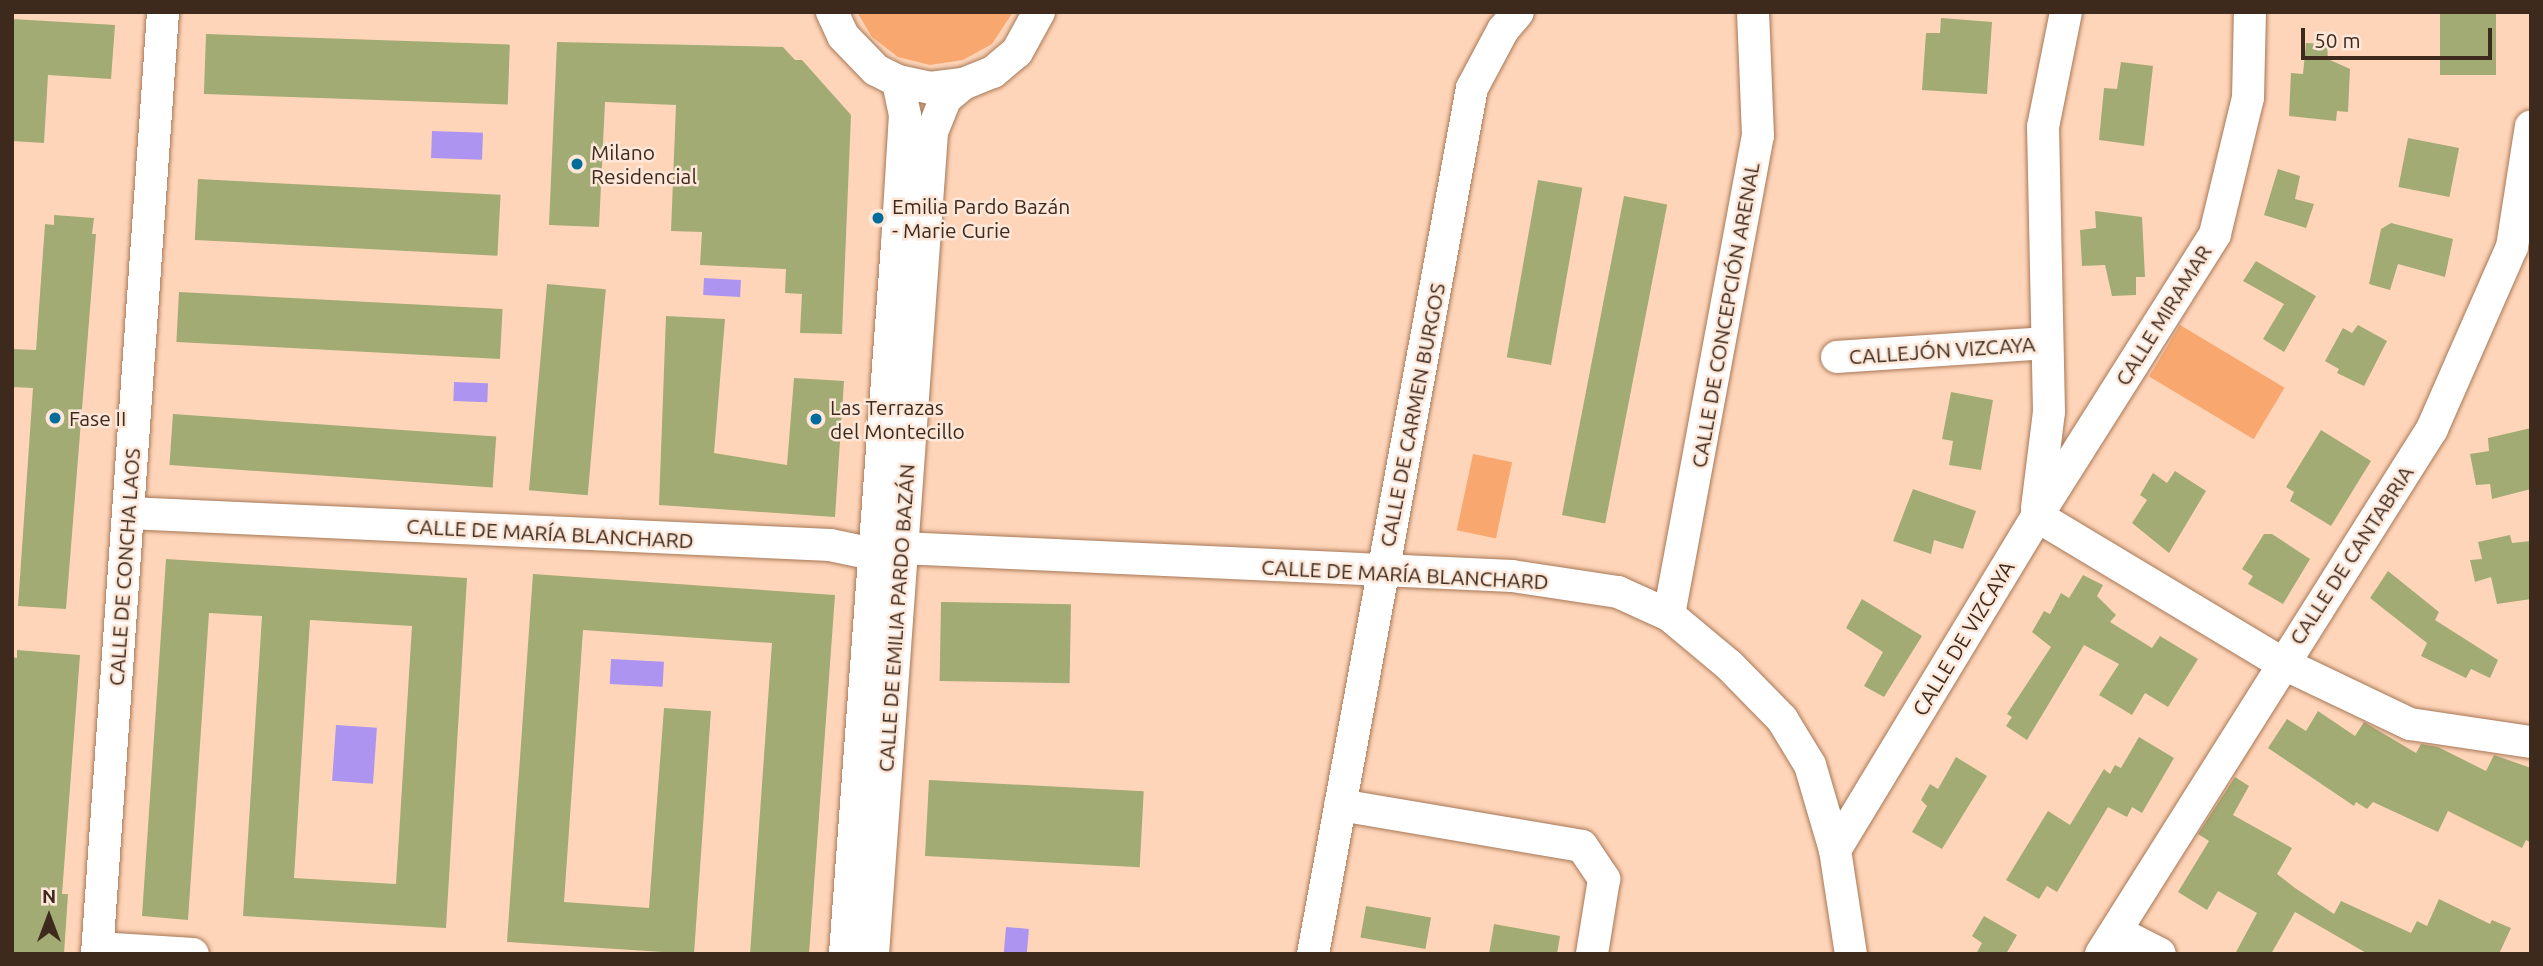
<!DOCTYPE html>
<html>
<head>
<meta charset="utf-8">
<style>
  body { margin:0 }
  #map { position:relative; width:2543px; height:966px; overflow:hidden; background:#ffd5b9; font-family:Ubuntu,sans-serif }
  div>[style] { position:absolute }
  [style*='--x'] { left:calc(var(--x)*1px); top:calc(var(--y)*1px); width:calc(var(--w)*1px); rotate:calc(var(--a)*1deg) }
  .green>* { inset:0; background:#f8a86f; transform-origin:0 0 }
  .water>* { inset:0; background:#ae94f1; transform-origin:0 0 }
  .building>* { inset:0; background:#a2ab74; transform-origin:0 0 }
  .roads { filter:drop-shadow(0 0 2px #a77857) drop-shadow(0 0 2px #a77857) }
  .minor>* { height:32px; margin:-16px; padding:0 16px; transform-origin:16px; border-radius:16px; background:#fff }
  .dots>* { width:19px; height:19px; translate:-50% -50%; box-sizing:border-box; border:4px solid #fce7d9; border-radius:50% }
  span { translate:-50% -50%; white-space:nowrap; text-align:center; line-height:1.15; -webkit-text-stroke:5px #fce7d9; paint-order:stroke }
  .poi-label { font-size:21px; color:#3e2a1d }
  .left { translate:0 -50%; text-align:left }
  .street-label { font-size:21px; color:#3e2a1d }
  .frame { position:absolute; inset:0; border:14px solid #3e2a1d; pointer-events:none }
  .north { position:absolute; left:14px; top:882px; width:70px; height:70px; -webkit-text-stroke:5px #fce7d9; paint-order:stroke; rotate:0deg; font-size:19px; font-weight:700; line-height:28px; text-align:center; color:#3e2a1d }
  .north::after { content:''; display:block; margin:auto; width:24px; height:32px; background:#3e2a1d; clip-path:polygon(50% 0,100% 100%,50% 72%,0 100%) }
  .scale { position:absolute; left:2301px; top:28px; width:191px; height:32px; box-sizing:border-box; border:4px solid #3e2a1d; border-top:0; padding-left:9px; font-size:21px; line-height:24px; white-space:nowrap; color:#3e2a1d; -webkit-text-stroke:5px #fce7d9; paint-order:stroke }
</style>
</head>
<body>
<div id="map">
  <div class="green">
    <i style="clip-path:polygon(857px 12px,1013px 12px,992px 44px,963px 60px,930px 65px,898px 57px,872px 37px)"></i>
    <i style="left:2180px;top:325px;width:122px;height:60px;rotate:31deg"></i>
    <i style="left:1473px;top:454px;width:40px;height:78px;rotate:12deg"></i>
  </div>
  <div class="water">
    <i style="left:432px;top:131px;width:51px;height:27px;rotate:2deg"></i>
    <i style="left:704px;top:278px;width:37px;height:17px;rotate:3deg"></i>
    <i style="left:454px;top:382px;width:34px;height:19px;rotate:2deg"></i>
    <i style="left:611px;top:659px;width:53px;height:25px;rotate:3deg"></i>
    <i style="left:336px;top:725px;width:41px;height:56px;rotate:4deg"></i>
    <i style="left:1006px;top:927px;width:23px;height:27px;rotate:5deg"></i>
  </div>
  <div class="building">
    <i style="left:2440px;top:12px;width:56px;height:63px"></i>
    <i style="clip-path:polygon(1941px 18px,1992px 22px,1987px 94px,1922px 90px,1926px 33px,1940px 33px)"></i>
    <i style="clip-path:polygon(12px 19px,115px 25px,111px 79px,48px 75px,44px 143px,12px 141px)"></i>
    <i style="left:206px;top:34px;width:304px;height:60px;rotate:2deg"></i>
    <i style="clip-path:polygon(557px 42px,783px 47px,795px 60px,802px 60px,851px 115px,842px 334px,800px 333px,802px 294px,785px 293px,786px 269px,700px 265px,702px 232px,671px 231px,676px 105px,605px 102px,599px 227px,549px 225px)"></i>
    <i style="clip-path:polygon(2306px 43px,2327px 44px,2328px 59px,2350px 69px,2348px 112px,2337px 111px,2336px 121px,2289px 116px,2291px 73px,2303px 74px)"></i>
    <i style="clip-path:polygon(2121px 62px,2153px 66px,2144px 146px,2099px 140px,2104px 88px,2117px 89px)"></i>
    <i style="left:2408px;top:138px;width:52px;height:50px;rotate:11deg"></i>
    <i style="clip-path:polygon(2278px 169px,2300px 176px,2295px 199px,2314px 204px,2306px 228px,2264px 215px)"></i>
    <i style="left:198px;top:179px;width:303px;height:61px;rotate:3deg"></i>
    <i style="left:1538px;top:180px;width:45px;height:180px;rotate:10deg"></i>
    <i style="left:1624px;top:196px;width:44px;height:325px;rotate:11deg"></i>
    <i style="clip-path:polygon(2095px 211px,2142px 217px,2145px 277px,2136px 277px,2136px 295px,2112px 296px,2105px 265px,2082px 266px,2080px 230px,2096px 228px)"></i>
    <i style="clip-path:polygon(54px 215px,94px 218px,92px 234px,96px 234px,66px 609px,18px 606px,33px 388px,12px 387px,12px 349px,36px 350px,45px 224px,54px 225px)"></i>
    <i style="clip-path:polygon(2391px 223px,2453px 239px,2445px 277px,2398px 264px,2390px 290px,2369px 284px,2381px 229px)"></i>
    <i style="clip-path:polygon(2256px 261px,2316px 296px,2284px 352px,2263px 339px,2284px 304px,2243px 281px)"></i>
    <i style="left:547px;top:284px;width:59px;height:207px;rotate:5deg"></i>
    <i style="left:179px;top:292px;width:324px;height:50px;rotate:3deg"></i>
    <i style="clip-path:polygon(666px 316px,725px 319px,714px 453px,787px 465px,794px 378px,844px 381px,835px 517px,659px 505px)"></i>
    <i style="clip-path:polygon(2358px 325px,2387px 341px,2364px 386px,2337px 373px,2339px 369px,2325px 361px,2343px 328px,2352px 333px)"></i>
    <i style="clip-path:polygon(1951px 392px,1993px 400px,1981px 470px,1949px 465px,1953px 441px,1942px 439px)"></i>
    <i style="left:173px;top:414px;width:324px;height:51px;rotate:4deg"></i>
    <i style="clip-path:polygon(2531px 428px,2531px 489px,2492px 499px,2490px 484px,2476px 485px,2470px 454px,2489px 451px,2488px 438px)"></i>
    <i style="clip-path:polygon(2321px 430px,2371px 461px,2331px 526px,2290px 501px,2294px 492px,2286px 487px)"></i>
    <i style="clip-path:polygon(2175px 471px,2206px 491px,2169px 553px,2132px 523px,2147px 500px,2140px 495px,2153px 473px,2167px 483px)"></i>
    <i style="clip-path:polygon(1913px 489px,1976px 511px,1963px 549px,1934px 540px,1931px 554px,1893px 541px)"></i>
    <i style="clip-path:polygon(2264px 534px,2272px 534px,2310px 559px,2283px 604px,2248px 584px,2253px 576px,2242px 569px)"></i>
    <i style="clip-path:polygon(2510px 535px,2512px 543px,2531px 541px,2531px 599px,2497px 604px,2491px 577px,2475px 582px,2470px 560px,2482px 559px,2478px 542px)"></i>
    <i style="clip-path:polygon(evenodd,166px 559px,467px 578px,446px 928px,243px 916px,262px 616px,209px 613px,188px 920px,142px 916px,166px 559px,310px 620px,412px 626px,396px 884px,294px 878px,310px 620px)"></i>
    <i style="clip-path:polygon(2388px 571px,2439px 612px,2435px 620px,2498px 660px,2490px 678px,2471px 669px,2466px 678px,2421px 656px,2427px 643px,2370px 598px)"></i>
    <i style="clip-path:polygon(533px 574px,835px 595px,809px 954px,750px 954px,772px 643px,583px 630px,564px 902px,649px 908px,664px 708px,711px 711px,694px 954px,507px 942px)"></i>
    <i style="clip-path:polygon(2083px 575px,2103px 585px,2097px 596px,2116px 615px,2110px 622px,2152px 648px,2160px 636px,2198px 659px,2168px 707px,2145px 693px,2132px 715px,2099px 695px,2119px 664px,2084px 645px,2027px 740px,2006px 726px,2012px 717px,2007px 714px,2051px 647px,2032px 632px,2044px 611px,2050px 614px,2061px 593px,2069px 598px)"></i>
    <i style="clip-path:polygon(1862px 599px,1922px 636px,1884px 697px,1864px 686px,1883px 652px,1846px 628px)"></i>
    <i style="left:941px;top:602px;width:130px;height:79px;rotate:1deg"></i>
    <i style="clip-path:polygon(17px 650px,80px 655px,62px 894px,68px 894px,64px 954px,12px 954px,12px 657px,17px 658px)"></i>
    <i style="clip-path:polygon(2318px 711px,2355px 736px,2364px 722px,2416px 753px,2421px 744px,2438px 747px,2486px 771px,2494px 755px,2531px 768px,2531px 843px,2526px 840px,2522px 848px,2448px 811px,2438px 832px,2373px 802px,2367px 809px,2356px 802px,2354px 806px,2268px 748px,2287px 719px,2306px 731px)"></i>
    <i style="clip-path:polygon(2139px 737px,2174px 758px,2142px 813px,2132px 807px,2127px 817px,2108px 807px,2057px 892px,2047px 886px,2039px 899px,2006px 880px,2048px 811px,2070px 825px,2104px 769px,2110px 774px,2115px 765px,2121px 768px)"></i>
    <i style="clip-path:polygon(1956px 757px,1987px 776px,1942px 849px,1912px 832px,1927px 806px,1921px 800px,1930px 784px,1938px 789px)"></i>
    <i style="clip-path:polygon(2235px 777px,2249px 786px,2233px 815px,2292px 848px,2277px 874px,2295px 888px,2334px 914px,2341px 901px,2411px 933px,2417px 921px,2427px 926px,2439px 899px,2490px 924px,2492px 920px,2511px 928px,2499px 954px,2368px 954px,2295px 912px,2271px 954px,2235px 954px,2257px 913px,2218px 891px,2207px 910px,2178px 892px,2209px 841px,2198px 834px)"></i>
    <i style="left:929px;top:780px;width:215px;height:76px;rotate:3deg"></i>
    <i style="left:1366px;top:906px;width:66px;height:32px;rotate:10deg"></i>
    <i style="clip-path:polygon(1984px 916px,2017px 935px,2006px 954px,1976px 954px,1982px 943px,1972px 936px)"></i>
    <i style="clip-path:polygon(1494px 924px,1560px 936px,1557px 954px,1489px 954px)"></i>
  </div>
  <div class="roads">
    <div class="minor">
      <i style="--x:832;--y:12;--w:26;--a:65"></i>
      <i style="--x:843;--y:36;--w:47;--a:45.9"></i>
      <i style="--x:876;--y:70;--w:25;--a:27"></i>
      <i style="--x:898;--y:81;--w:33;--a:12"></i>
      <i style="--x:930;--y:88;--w:33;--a:-7"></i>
      <i style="--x:963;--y:84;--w:32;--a:-22"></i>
      <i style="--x:993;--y:72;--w:31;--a:-40"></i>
      <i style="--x:1017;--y:52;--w:46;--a:-61.2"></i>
      <i style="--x:1837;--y:357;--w:210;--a:-3.8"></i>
      <i style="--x:2037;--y:508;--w:97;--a:-82.9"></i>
      <i style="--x:2049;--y:412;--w:285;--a:-91.2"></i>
      <i style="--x:2043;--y:127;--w:117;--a:-78.7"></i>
      <i style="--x:128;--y:513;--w:703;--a:2.61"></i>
      <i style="--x:830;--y:545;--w:44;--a:11.8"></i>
      <i style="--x:873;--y:554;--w:19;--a:55"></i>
      <i style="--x:2037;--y:516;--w:286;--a:31"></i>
      <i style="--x:2282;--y:663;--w:142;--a:25.5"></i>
      <i style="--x:2410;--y:724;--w:122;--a:8.5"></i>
      <i style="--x:901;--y:548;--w:612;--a:2.62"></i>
      <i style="--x:1512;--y:576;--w:107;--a:8.6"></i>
      <i style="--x:1618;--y:592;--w:56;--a:24.3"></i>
      <i style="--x:1669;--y:615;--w:78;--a:39.8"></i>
      <i style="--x:1729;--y:665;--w:76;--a:45.5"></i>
      <i style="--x:1782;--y:719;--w:54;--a:58.7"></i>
      <i style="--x:1810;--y:765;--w:89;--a:73.6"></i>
      <i style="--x:1835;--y:850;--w:105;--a:81.3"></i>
      <i style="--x:1669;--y:615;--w:487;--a:-79.5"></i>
      <i style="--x:1758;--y:136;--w:124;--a:-92.3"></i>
      <i style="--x:1340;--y:805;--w:245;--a:9.6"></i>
      <i style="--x:1582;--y:846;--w:40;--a:56"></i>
      <i style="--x:1604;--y:879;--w:76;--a:99.1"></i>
      <i style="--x:1835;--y:850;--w:390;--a:-58.8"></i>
      <i style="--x:2037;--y:516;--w:333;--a:-57.7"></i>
      <i style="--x:2215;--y:234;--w:140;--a:-76.4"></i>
      <i style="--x:2248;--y:98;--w:86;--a:-88.7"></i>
      <i style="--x:2117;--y:932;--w:48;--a:27.1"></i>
      <i style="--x:98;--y:948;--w:95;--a:3.6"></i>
      <i style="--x:97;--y:954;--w:944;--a:-85.99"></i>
      <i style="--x:845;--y:954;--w:711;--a:-85.81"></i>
      <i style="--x:897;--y:245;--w:130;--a:-86.5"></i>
      <i style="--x:905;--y:115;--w:35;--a:-102"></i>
      <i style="--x:873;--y:954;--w:824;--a:-85.89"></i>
      <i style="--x:932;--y:132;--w:35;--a:-68"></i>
      <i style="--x:945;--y:99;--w:23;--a:-40"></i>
      <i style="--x:1313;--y:954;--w:880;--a:-79.6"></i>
      <i style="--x:1472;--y:88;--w:66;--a:-61.9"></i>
      <i style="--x:1503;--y:30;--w:23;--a:-50"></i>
      <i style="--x:2101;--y:954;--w:621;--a:-57.77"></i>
      <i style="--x:2432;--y:429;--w:199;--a:-66.3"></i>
      <i style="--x:2512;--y:247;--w:122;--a:-81.1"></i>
    </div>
  </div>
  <div class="dots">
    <i style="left:577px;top:164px;background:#026d9a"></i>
    <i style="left:878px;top:218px;background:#026d9a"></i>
    <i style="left:55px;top:418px;background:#026d9a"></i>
    <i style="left:816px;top:419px;background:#026d9a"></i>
  </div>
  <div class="poi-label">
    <span class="left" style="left:591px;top:164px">Milano<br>Residencial</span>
    <span class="left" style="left:892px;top:218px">Emilia Pardo Bazán<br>- Marie Curie</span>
    <span class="left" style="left:830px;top:419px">Las Terrazas<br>del Montecillo</span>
    <span class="left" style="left:69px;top:418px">Fase II</span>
  </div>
  <div class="street-label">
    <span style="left:1725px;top:315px;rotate:-80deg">CALLE DE CONCEPCIÓN ARENAL</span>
    <span style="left:2163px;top:315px;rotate:-58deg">CALLE MIRAMAR</span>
    <span style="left:1942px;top:350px;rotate:-4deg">CALLEJÓN VIZCAYA</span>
    <span style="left:1412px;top:415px;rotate:-79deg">CALLE DE CARMEN BURGOS</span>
    <span style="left:550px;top:533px;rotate:3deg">CALLE DE MARÍA BLANCHARD</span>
    <span style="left:2351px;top:555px;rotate:-57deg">CALLE DE CANTABRIA</span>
    <span style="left:124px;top:567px;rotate:-86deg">CALLE DE CONCHA LAOS</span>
    <span style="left:1405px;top:574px;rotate:3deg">CALLE DE MARÍA BLANCHARD</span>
    <span style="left:896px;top:618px;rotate:-86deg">CALLE DE EMILIA PARDO BAZÁN</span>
    <span style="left:1963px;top:638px;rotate:-59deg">CALLE DE VIZCAYA</span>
  </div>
  <div class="frame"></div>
  <div class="north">N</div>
  <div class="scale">50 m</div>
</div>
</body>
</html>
